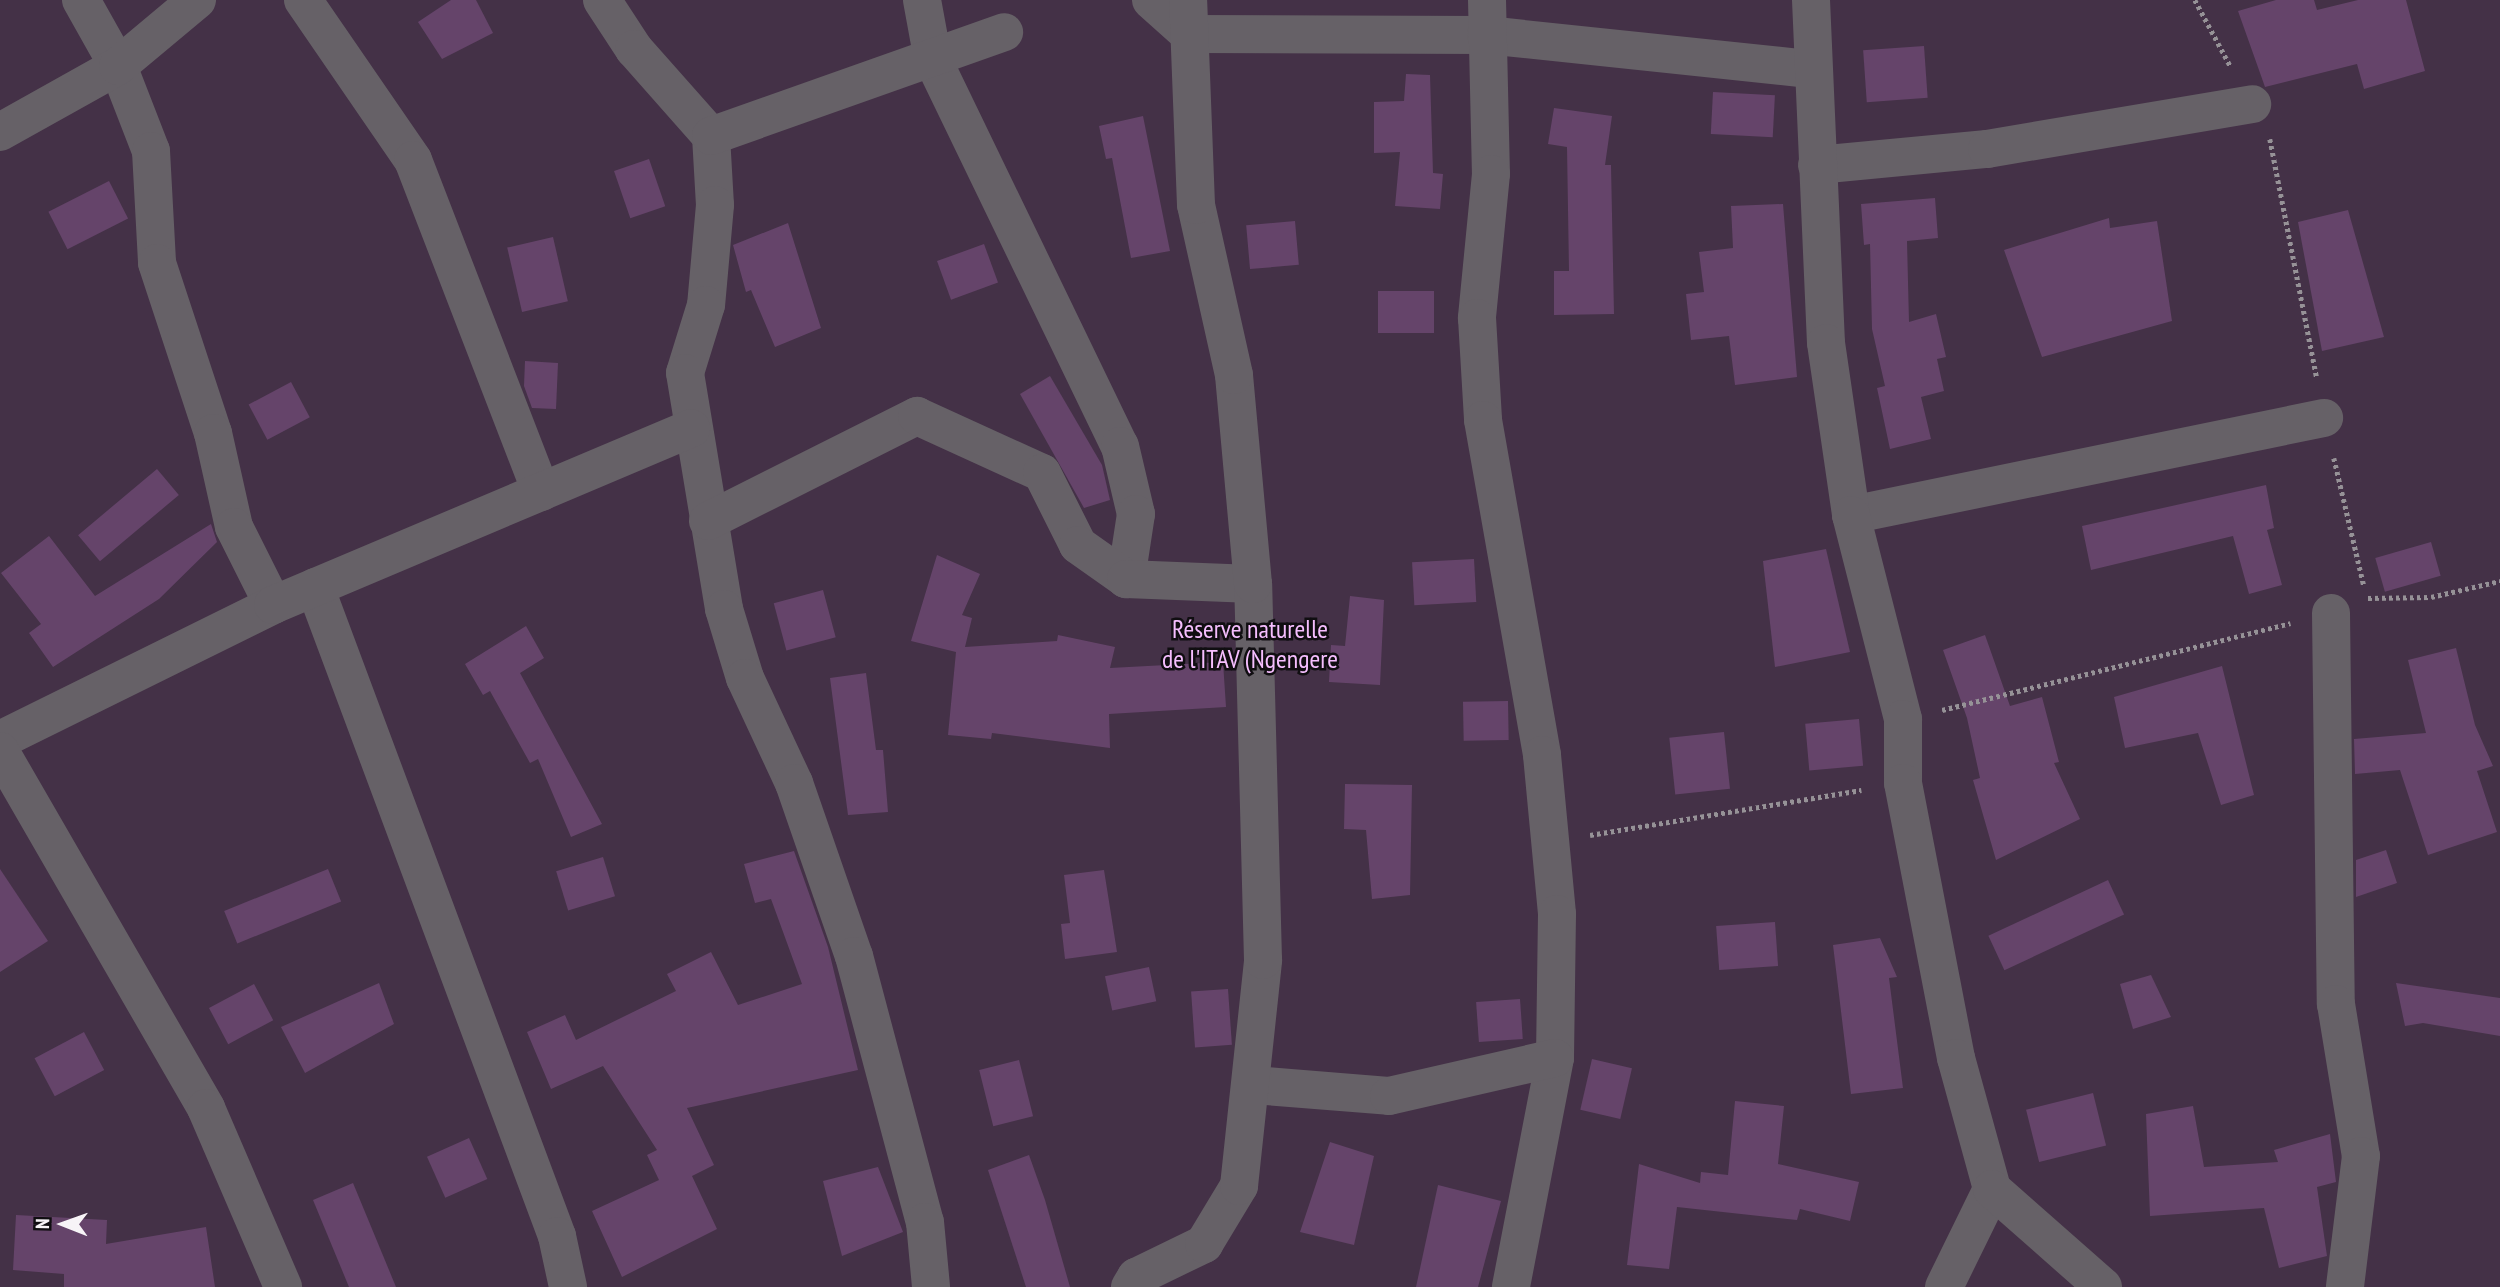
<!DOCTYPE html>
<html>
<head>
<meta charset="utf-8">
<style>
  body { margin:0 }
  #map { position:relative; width:2500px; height:1287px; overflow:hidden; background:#29242a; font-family:"PT Sans Narrow",sans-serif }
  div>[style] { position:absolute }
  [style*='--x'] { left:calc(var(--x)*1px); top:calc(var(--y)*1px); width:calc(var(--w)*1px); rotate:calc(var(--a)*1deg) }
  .green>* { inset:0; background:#443147; transform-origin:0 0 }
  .building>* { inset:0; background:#65446a; transform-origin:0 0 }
  .path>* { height:4.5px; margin-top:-2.25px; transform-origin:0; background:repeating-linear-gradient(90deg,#969297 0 3.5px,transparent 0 7px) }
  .street>* { height:38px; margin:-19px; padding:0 19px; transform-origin:19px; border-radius:19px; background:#666167 }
  .secondary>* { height:38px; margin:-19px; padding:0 19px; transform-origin:19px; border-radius:19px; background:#666167 }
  span { translate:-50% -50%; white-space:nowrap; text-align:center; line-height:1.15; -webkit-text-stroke:5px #100e11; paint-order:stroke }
  .park-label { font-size:26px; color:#f5befe }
  .north { position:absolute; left:28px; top:1189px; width:70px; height:70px; -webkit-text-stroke:5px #100e11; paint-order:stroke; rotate:271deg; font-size:19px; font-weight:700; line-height:28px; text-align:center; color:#f7f4f7 }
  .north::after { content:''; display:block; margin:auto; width:24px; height:32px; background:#f7f4f7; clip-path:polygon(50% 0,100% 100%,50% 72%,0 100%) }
</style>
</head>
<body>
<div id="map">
  <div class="green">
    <i style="left:0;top:0;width:2500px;height:1287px"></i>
  </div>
  <div class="building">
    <i style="clip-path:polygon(451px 0,476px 0,493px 33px,442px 59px,418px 22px)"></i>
    <i style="clip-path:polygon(2276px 0,2314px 0,2317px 10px,2358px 0,2406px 0,2425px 71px,2364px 89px,2357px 64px,2265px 87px,2238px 11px)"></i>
    <i style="left:1924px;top:46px;width:52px;height:61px;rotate:86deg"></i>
    <i style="clip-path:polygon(1406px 74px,1430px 75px,1433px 173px,1443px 174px,1440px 209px,1395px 206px,1400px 152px,1374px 153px,1374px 102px,1404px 101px)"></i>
    <i style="left:1713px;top:92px;width:62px;height:42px;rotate:3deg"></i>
    <i style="clip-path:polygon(1554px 108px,1612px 116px,1605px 165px,1611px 165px,1614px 314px,1554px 315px,1554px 271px,1569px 271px,1567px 147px,1548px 144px)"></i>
    <i style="clip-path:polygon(1143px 116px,1170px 251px,1131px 258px,1112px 158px,1106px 159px,1099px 126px)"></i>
    <i style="left:649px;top:159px;width:50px;height:37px;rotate:71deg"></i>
    <i style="left:109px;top:181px;width:42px;height:68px;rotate:63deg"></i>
    <i style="clip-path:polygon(1935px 198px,1938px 238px,1907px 241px,1909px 322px,1936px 314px,1946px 357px,1937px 359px,1944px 391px,1921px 397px,1931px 439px,1890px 449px,1877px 388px,1885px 386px,1872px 329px,1870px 244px,1864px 245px,1861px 204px)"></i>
    <i style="clip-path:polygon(1783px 204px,1797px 377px,1735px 385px,1729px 336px,1691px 340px,1686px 294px,1704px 292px,1699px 252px,1733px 248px,1731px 206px)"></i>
    <i style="clip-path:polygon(2348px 210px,2384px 337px,2322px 351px,2298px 222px)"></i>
    <i style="clip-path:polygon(2109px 218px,2110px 228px,2157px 221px,2172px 321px,2042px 357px,2004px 250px)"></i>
    <i style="left:1295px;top:221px;width:44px;height:49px;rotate:85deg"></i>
    <i style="clip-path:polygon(788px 223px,821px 328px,775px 347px,751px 290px,746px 292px,733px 245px)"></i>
    <i style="left:553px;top:237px;width:66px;height:47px;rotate:77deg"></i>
    <i style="left:984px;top:244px;width:41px;height:50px;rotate:70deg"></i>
    <i style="left:1434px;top:291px;width:42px;height:56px;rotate:90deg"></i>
    <i style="clip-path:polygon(525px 361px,558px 363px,556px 409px,532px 408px,524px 386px)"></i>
    <i style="clip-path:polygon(1050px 376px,1102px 465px,1110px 500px,1084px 508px,1020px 394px)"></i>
    <i style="left:291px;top:382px;width:40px;height:48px;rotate:62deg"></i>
    <i style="left:157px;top:469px;width:34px;height:103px;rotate:50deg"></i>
    <i style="clip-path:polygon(2266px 485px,2274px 528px,2267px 530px,2282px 585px,2249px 594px,2233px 536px,2091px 570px,2082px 526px)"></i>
    <i style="clip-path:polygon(211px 524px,217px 542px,159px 599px,53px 667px,29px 633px,41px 624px,1px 573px,49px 536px,95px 596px)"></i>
    <i style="left:2431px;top:542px;width:35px;height:58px;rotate:74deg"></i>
    <i style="clip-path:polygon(1826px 549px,1850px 652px,1775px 667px,1763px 561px)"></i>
    <i style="clip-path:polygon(937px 555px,980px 574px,962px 615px,972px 618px,965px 647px,1057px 641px,1058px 635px,1115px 647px,1110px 668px,1223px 662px,1226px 707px,1109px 714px,1110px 748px,992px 733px,991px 739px,948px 735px,956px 652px,911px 641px)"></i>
    <i style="left:1474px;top:559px;width:43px;height:62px;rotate:87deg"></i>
    <i style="left:823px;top:590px;width:49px;height:51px;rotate:75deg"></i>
    <i style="clip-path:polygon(1350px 596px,1384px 600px,1380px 685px,1329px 682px,1331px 645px,1345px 646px)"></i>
    <i style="clip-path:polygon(526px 626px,544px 658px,520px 673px,602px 824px,571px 837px,538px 759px,530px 763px,490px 691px,483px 695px,465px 664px)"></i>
    <i style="clip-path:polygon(1985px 635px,2010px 706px,2042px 697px,2059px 762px,2054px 763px,2080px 819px,1996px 860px,1973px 780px,1980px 778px,1967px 718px,1943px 650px)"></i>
    <i style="clip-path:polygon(2456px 648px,2475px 725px,2493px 766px,2477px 771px,2497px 832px,2428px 855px,2400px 770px,2355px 774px,2354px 739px,2426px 733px,2408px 660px)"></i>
    <i style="clip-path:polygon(2222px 666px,2254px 795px,2221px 805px,2198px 733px,2125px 748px,2114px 697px)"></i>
    <i style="clip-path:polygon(866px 673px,876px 750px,883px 750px,888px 812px,848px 815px,830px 678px)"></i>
    <i style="left:1508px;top:701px;width:39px;height:45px;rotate:89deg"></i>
    <i style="left:1859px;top:719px;width:47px;height:54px;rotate:85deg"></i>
    <i style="left:1724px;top:732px;width:57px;height:55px;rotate:84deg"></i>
    <i style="clip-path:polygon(1345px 784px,1412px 785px,1410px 895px,1372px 899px,1366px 830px,1344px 829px)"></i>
    <i style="clip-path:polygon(2386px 850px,2397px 883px,2356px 897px,2356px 860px)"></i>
    <i style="clip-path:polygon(794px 851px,828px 947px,858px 1070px,687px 1108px,714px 1165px,692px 1176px,717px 1229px,622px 1277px,592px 1211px,659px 1180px,647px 1155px,657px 1150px,603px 1066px,551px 1089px,527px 1032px,565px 1015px,576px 1040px,676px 991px,667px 974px,711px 952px,738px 1005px,802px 984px,771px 899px,755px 903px,744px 864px)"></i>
    <i style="left:603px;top:857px;width:41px;height:49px;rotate:73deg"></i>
    <i style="clip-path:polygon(0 869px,48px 941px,0 972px)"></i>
    <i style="left:328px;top:869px;width:35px;height:112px;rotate:68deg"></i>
    <i style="clip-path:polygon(1104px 870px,1117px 952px,1065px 959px,1061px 924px,1070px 923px,1064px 875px)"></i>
    <i style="left:2108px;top:880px;width:38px;height:132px;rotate:65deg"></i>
    <i style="left:1775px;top:922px;width:44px;height:59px;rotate:86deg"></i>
    <i style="clip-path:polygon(1880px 938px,1897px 977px,1889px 978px,1903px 1088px,1851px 1094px,1833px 945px)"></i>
    <i style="left:1149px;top:967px;width:35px;height:45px;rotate:78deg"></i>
    <i style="clip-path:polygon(2151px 975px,2171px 1017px,2133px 1029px,2120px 984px)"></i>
    <i style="clip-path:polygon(379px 983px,394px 1024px,305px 1073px,281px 1027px)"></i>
    <i style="clip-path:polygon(2396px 983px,2500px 998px,2500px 1036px,2423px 1023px,2405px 1026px)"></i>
    <i style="left:254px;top:984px;width:41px;height:51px;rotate:62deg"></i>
    <i style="left:1228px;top:989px;width:56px;height:37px;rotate:86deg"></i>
    <i style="left:1520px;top:999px;width:40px;height:44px;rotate:86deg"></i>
    <i style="left:84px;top:1032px;width:43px;height:56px;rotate:62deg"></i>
    <i style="left:1592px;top:1059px;width:41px;height:52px;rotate:13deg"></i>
    <i style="left:1019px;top:1060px;width:58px;height:41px;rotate:76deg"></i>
    <i style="left:2093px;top:1093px;width:54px;height:69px;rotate:76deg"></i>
    <i style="clip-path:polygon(1735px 1101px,1784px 1106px,1778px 1164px,1859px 1182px,1850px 1221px,1800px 1209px,1797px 1220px,1677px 1207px,1669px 1269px,1627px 1265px,1639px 1164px,1700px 1183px,1701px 1172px,1728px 1175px)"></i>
    <i style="clip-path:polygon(2193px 1106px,2204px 1167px,2278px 1162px,2274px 1150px,2330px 1134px,2336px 1182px,2317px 1187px,2327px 1256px,2279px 1268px,2264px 1208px,2150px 1216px,2146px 1114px)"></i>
    <i style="left:469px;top:1138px;width:45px;height:46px;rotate:66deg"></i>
    <i style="clip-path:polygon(1330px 1142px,1374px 1156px,1354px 1245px,1300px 1232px)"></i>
    <i style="clip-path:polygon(1029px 1155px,1045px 1200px,1070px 1287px,1026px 1287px,988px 1170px)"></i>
    <i style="clip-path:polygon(878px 1167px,903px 1232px,842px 1256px,823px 1181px)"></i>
    <i style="clip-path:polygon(353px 1183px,396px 1287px,349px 1287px,313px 1200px)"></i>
    <i style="clip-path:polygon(1438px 1185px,1501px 1201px,1478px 1287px,1416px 1287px)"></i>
    <i style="clip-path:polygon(16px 1215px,107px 1220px,106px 1244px,206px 1227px,215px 1287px,64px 1287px,64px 1274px,13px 1270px)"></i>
  </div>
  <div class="path">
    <i style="--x:2195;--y:0;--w:76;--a:61.8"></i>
    <i style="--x:2270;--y:139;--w:244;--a:78.9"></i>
    <i style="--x:2334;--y:458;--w:131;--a:76.8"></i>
    <i style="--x:2368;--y:598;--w:63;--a:-0.9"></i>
    <i style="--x:2431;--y:597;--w:71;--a:-13.1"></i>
    <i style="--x:1942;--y:710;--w:359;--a:-14"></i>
    <i style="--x:1590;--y:835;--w:275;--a:-9.4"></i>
  </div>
  <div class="street">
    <i style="--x:81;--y:0;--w:76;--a:60.7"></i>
    <i style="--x:118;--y:66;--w:91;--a:68.8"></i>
    <i style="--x:151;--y:151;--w:112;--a:86.9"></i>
    <i style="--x:157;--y:263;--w:179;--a:71.8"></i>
    <i style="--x:213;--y:433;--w:96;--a:77.4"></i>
    <i style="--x:234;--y:527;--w:87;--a:63.4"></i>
    <i style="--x:303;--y:0;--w:194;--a:55.5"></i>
    <i style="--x:413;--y:160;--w:356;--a:68.9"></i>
    <i style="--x:602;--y:0;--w:59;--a:56.9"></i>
    <i style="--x:634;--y:49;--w:116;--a:48.5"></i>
    <i style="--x:711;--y:136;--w:69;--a:86.7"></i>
    <i style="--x:715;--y:205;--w:100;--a:95.1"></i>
    <i style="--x:706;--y:305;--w:71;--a:107.2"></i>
    <i style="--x:685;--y:373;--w:239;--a:80.6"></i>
    <i style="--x:724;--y:609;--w:72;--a:73.1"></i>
    <i style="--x:745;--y:678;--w:116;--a:65"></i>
    <i style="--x:794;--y:783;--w:183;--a:70.9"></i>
    <i style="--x:854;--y:956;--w:275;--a:75.1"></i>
    <i style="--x:925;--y:1222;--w:65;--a:84.7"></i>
    <i style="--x:922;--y:0;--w:61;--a:79.6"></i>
    <i style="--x:933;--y:60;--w:429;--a:64.2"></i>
    <i style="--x:1120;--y:446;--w:70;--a:76.8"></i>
    <i style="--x:1136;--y:514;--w:66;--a:98.7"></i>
    <i style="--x:1151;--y:0;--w:51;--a:41.8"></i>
    <i style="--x:1189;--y:34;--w:297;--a:0.2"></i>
    <i style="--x:1486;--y:35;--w:328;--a:6"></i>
    <i style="--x:1487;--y:0;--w:174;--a:88.7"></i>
    <i style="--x:1491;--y:174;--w:145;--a:95.6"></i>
    <i style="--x:1477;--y:318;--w:102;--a:86.6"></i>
    <i style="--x:1483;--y:420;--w:340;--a:80"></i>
    <i style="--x:1542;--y:755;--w:160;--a:84.6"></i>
    <i style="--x:1557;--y:914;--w:144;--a:90.8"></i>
    <i style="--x:1555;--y:1058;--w:233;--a:100.9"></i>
    <i style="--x:0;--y:132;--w:135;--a:-29.2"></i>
    <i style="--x:118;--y:66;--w:103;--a:-39.9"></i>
    <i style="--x:711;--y:136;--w:311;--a:-19.5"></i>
    <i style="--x:1817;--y:165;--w:171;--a:-5.4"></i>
    <i style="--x:1987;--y:149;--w:269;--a:-9.6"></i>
    <i style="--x:1851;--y:515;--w:483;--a:-11.6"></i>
    <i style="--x:708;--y:521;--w:234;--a:-26.7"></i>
    <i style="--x:917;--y:416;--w:137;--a:24.5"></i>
    <i style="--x:1042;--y:473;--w:80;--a:63.4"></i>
    <i style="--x:1078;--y:545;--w:59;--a:35.3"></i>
    <i style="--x:1126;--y:579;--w:127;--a:2.3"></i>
    <i style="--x:315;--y:587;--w:693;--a:69.55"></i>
    <i style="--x:557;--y:1236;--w:52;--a:77.8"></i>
    <i style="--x:2331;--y:613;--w:391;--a:89.3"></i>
    <i style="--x:2336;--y:1004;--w:154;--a:80.7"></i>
    <i style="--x:2361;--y:1156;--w:132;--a:97"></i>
    <i style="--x:0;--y:740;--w:305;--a:-26.3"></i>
    <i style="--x:273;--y:605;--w:454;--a:-22.9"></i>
    <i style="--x:0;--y:751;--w:412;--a:60"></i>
    <i style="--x:206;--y:1108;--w:195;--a:66.7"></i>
    <i style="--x:1253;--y:1085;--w:136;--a:4.6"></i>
    <i style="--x:1389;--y:1096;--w:170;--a:-12.9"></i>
    <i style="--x:1130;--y:1287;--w:12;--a:-59"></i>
    <i style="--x:1136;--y:1277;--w:76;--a:-25.9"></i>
    <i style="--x:1204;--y:1244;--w:68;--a:-58.9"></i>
    <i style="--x:1239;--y:1186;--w:227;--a:-83.9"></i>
    <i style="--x:1263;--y:960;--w:376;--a:-91.5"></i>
    <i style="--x:1253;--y:584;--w:210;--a:-95.2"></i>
    <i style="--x:1234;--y:375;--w:174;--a:-102.6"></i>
    <i style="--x:1196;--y:205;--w:205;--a:-92.2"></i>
    <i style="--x:1944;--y:1287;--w:109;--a:-63.9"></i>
  </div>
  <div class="secondary">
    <i style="--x:1811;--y:0;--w:343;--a:87.5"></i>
    <i style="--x:1826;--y:343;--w:174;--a:81.7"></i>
    <i style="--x:1851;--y:515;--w:211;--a:75.7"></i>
    <i style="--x:1903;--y:719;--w:64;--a:90"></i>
    <i style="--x:1903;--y:783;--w:280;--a:79.1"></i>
    <i style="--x:1956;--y:1058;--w:136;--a:74.6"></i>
    <i style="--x:1992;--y:1189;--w:148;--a:41.4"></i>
  </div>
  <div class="park-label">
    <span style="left:1250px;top:644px">Réserve naturelle<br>de l'ITAV (Ngengere</span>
  </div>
  <div class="north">N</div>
</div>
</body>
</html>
